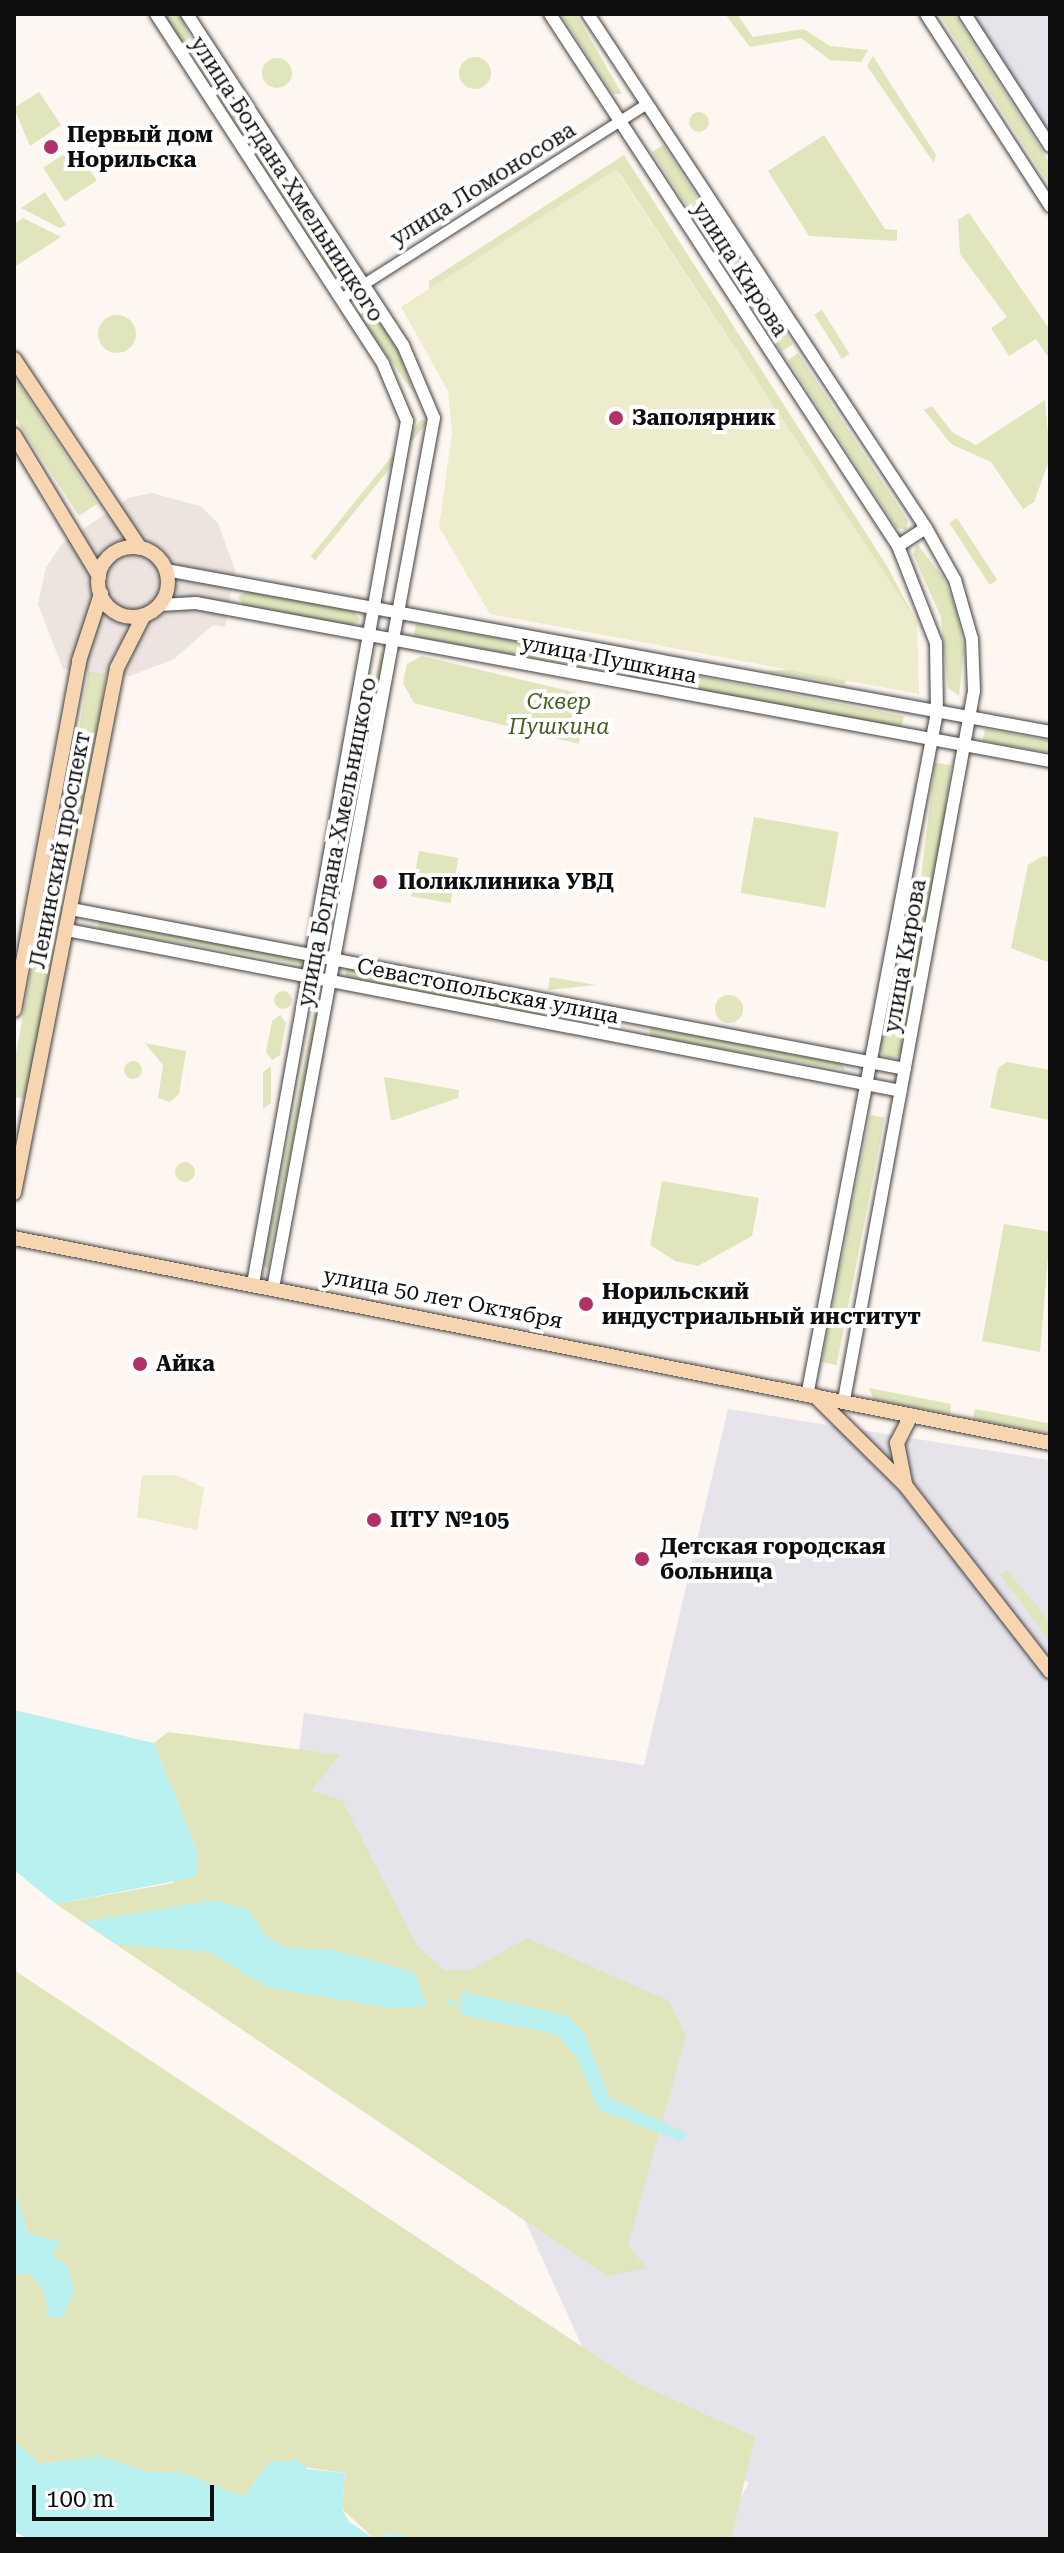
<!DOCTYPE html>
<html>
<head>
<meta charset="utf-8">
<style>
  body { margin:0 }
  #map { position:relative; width:1064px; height:2553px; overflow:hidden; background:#fef6f0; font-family:"Roboto Serif",serif }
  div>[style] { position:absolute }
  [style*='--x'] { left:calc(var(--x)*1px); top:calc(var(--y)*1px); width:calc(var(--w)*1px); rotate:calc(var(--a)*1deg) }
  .industrial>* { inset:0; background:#e7e3eb }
  .green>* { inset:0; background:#e0e5bc; transform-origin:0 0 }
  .round { border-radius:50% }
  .pitch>* { inset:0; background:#edeccd }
  .plaza>* { inset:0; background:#ede4df }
  .water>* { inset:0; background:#b9f0f0 }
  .stream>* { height:4px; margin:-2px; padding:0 2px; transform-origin:2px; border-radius:2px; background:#b9f0f0 }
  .roads { filter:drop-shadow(0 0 2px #414141) drop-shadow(0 0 2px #414141) }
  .minor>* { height:10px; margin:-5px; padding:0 5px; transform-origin:5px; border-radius:5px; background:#fff }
  .tertiary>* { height:12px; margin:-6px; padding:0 6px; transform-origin:6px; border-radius:6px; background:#fff }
  .secondary>* { height:14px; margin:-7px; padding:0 7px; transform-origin:7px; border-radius:7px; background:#f7d5b1 }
  .secondary>.ring { margin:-7px; padding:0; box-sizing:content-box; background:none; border:14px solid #f7d5b1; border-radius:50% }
  .dots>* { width:22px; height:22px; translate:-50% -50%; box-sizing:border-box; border:4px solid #fff; border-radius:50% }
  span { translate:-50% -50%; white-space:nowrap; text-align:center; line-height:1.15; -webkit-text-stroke:8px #fff; paint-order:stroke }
  .poi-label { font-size:22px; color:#0e0e0e; font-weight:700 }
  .left { translate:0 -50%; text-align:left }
  .street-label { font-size:22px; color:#0e0e0e }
  .park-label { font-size:22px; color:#465f24; font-style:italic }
  .frame { position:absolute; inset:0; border:16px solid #0e0e0e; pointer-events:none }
  .scale { position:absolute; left:32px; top:2485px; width:182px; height:36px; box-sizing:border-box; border:4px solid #0e0e0e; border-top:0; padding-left:10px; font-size:24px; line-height:28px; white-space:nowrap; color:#0e0e0e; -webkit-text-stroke:6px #fff; paint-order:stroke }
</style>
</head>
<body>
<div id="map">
  <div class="industrial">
    <i style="clip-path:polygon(968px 14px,1050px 14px,1050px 139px)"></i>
    <i style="clip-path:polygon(728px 1409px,1050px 1460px,1050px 2539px,716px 2539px,749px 2483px,598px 2382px,491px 2145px,292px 1806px,304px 1713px,644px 1765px)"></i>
  </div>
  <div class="green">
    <i style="clip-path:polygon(163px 14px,180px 14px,191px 41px,182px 42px)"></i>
    <i style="clip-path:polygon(561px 14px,576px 14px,622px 94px,613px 94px)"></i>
    <i style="clip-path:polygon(725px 14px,737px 14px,753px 37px,804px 29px,830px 46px,868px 50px,861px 62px,830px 60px,801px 38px,750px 47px)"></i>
    <i style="clip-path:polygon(939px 14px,954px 14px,1050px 163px,1050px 186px)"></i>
    <i style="clip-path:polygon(873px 56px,936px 155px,934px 163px,867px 66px)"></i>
    <i class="round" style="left:459px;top:57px;width:32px;height:32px"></i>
    <i class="round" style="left:262px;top:58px;width:30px;height:30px"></i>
    <i style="clip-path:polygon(204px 59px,343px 265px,341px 274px,331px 273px,199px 69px)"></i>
    <i style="clip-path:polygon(39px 92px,61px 125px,30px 146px,14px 108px)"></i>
    <i class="round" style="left:689px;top:112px;width:20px;height:20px"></i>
    <i style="clip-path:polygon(824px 135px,885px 229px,897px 230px,897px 241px,809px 236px,768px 171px)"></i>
    <i style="left:663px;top:145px;width:238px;height:13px;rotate:57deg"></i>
    <i style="left:75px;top:147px;width:40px;height:38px;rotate:57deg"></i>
    <i style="clip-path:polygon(624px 155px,887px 566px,917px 623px,620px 174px,429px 293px,429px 281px)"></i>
    <i style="clip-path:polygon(45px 192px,66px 225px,60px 228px,21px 208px)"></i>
    <i style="clip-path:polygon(969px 213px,1050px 330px,1050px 360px,1036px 339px,1009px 356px,991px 328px,1007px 317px,960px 254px,958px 220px)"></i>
    <i style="clip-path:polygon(23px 218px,61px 237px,14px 267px,14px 224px)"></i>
    <i style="clip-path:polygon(361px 305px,370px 307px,396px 344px,415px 395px,359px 315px)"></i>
    <i style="left:822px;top:310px;width:52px;height:9px;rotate:58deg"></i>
    <i class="round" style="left:98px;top:315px;width:38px;height:38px"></i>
    <i style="clip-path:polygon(798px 353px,908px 521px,906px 530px,897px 528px,788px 360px)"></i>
    <i style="clip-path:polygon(14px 376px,97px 504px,79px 516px,14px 416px)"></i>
    <i style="clip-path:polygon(1045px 400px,1050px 458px,1034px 502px,1023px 509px,991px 462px,951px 444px,924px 410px,932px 406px,952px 432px,976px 445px)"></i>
    <i style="left:422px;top:419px;width:6px;height:177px;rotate:39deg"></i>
    <i style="left:957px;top:518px;width:74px;height:9px;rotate:57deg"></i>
    <i style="clip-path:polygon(917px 544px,943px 577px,956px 610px,964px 649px,959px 696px,948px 688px,941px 617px,913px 554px)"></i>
    <i style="clip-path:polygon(247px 591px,354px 611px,360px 620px,352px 626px,244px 606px,238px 597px)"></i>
    <i style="left:416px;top:624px;width:199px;height:13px;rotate:10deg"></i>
    <i style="clip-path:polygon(381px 651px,385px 655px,359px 799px,350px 797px)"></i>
    <i style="clip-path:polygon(422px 656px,586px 695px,579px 744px,414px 703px,403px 683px,407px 664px)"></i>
    <i style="left:630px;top:663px;width:279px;height:13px;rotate:11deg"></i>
    <i style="left:89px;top:667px;width:18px;height:219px;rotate:9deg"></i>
    <i style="clip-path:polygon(818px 668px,847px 674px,845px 684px,764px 671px)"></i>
    <i style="left:985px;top:729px;width:66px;height:12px;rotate:10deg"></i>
    <i style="left:935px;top:763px;width:16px;height:264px;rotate:7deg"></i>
    <i style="clip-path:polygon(348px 803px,358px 805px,327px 948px,323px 944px)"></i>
    <i style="left:754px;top:817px;width:86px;height:77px;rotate:10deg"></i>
    <i style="left:419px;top:851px;width:40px;height:46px;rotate:10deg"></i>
    <i style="clip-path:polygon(1043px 856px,1050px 857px,1050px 963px,1011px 948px,1028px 865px)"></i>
    <i class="round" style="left:37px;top:901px;width:28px;height:28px"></i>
    <i style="clip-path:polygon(98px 919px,301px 959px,304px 965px,99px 929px)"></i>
    <i style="clip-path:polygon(36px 945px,54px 949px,26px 1099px,14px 1097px,14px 1064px)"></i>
    <i style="left:347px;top:968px;width:199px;height:10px;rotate:11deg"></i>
    <i style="clip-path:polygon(550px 977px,596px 985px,548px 990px)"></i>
    <i style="clip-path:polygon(319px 989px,322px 991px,268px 1269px,263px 1265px)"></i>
    <i class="round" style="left:274px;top:991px;width:18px;height:18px"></i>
    <i class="round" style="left:715px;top:995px;width:28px;height:28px"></i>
    <i style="clip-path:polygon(280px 1015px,286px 1023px,280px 1055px,272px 1060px,266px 1052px,272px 1021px)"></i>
    <i style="clip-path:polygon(651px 1027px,842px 1064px,845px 1070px,649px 1037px)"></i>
    <i class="round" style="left:879px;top:1034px;width:24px;height:24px"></i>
    <i style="clip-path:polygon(145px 1043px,186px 1051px,179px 1094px,170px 1102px,158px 1098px,163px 1065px)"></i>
    <i class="round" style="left:124px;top:1061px;width:18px;height:18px"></i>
    <i style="clip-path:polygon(1007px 1062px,1050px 1070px,1050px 1120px,990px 1108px,998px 1068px)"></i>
    <i style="clip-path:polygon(271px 1066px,271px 1103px,263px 1109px,263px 1072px)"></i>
    <i style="clip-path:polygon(384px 1077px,459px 1090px,458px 1098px,391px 1121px)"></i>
    <i style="left:870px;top:1115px;width:15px;height:252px;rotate:11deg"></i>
    <i class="round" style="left:175px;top:1162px;width:20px;height:20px"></i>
    <i style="clip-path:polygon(662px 1181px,759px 1198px,752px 1236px,698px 1266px,675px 1261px,650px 1245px)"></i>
    <i style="clip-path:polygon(1004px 1224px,1050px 1232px,1040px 1352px,982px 1341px)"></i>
    <i style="clip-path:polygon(869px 1388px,951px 1404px,950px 1414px,874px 1400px)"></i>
    <i style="left:975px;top:1409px;width:76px;height:10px;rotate:11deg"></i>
    <i style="clip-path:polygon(990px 1561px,1001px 1574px,1007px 1570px,1050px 1622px,1050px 1642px)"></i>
    <i style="clip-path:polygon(168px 1732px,340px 1755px,311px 1791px,342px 1800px,417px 1946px,444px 1970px,471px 1970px,527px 1938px,669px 2001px,686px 2036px,628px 2245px,647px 2268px,607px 2276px,56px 1904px,173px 1883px,198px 1853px,154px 1743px)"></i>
    <i style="clip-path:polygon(14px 1970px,637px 2383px,755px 2437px,731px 2539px,413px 2539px,393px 2532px,375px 2539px,342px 2509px,345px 2473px,269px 2462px,244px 2497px,181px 2473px,149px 2472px,100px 2456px,40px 2464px,22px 2451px,14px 2441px,14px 2274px,29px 2274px,44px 2291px,51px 2255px,28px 2234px,14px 2187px)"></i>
  </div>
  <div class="pitch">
    <i style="clip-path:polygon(616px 169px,917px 623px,919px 694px,490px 614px,439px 527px,452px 433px,448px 391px,401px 307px)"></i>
    <i style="clip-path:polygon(142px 1475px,177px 1475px,204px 1488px,197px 1530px,137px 1517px)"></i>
  </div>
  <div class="plaza">
    <i style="clip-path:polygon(152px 493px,200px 506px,218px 523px,235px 570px,225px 627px,213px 625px,174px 659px,130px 676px,63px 669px,38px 604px,46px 567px,62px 544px,128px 498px)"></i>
  </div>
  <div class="water">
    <i style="clip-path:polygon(14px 1710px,154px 1743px,198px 1853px,196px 1877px,56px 1904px,14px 1870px)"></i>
    <i style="clip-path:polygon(215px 1900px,249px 1910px,265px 1935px,284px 1947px,334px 1950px,414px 1972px,427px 2006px,393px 2008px,269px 1988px,209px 1952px,116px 1944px,83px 1922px)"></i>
    <i style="clip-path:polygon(461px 1991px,568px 2016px,584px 2033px,610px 2098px,687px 2133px,682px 2142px,598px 2109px,577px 2057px,556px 2034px,462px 2015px)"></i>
    <i style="clip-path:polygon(14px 2187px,28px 2234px,60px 2241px,52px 2255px,69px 2268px,74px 2292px,63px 2317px,48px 2317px,44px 2291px,29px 2274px,14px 2274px)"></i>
    <i style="clip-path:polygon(14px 2441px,40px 2464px,100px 2456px,149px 2472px,181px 2472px,244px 2497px,269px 2462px,295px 2459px,308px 2469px,345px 2473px,342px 2509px,349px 2522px,375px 2539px,393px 2532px,413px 2539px,28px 2539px,14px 2531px)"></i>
  </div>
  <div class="stream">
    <i style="--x:14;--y:1971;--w:1;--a:-45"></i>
    <i style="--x:448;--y:2002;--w:16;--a:14"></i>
  </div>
  <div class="roads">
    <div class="minor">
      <i style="--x:341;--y:299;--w:363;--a:-32.5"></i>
    </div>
    <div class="tertiary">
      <i style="--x:156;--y:14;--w:417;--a:57"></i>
      <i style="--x:383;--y:364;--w:62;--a:67.2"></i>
      <i style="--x:407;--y:421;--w:877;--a:100.12"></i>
      <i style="--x:187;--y:14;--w:395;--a:56.9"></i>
      <i style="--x:403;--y:345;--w:79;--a:67"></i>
      <i style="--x:434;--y:418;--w:885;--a:100.48"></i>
      <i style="--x:550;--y:14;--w:636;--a:56.81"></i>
      <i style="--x:898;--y:546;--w:104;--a:68.6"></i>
      <i style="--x:936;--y:643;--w:69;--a:89.2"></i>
      <i style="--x:937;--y:712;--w:691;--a:100.76"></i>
      <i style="--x:588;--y:14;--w:615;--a:56.67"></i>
      <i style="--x:926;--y:528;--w:60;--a:60.9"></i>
      <i style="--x:955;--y:580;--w:61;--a:73.9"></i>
      <i style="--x:972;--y:639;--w:52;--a:87.8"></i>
      <i style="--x:974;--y:691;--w:721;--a:100.39"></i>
      <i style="--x:926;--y:14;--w:229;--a:57.1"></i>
      <i style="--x:965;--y:14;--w:157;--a:57.2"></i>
      <i style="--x:898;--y:546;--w:33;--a:-33"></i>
      <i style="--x:166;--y:570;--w:899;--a:10.38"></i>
      <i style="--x:160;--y:605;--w:36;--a:-3"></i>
      <i style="--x:196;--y:603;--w:868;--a:10.48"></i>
      <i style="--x:71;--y:909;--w:849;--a:10.86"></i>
      <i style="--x:67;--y:930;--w:849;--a:10.93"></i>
    </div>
    <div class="secondary">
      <i style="--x:14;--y:359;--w:227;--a:56.3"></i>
      <i style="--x:14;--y:435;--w:165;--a:58.9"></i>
      <i class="ring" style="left:98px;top:547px;width:56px;height:56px"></i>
      <i style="--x:14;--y:1010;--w:355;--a:-79.4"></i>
      <i style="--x:79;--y:661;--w:71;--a:-71.8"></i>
      <i style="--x:14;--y:1193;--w:535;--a:-78.9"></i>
      <i style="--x:117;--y:668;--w:59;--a:-63"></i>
      <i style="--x:14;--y:1238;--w:1056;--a:11.19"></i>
      <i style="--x:815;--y:1396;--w:127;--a:44.7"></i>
      <i style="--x:905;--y:1485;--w:236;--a:52.1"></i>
      <i style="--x:905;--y:1483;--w:41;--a:-101.3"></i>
      <i style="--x:897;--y:1443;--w:31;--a:-63"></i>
    </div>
  </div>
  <div class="dots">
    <i style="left:51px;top:147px;background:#b13267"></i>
    <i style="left:616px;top:418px;background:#b13267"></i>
    <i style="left:380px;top:882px;background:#b13267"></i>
    <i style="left:586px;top:1304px;background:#b13267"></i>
    <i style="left:140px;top:1364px;background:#b13267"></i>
    <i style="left:374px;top:1520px;background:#b13267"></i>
    <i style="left:642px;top:1559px;background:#b13267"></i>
  </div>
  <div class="poi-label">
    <span class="left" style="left:67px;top:147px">Первый дом<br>Норильска</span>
    <span class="left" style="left:632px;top:418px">Заполярник</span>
    <span class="left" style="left:398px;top:882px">Поликлиника УВД</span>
    <span class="left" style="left:602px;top:1304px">Норильский<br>индустриальный институт</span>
    <span class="left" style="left:156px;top:1364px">Айка</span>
    <span class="left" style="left:390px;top:1520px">ПТУ №105</span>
    <span class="left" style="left:660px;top:1559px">Детская городская<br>больница</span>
  </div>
  <div class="street-label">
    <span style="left:287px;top:179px;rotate:57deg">улица Богдана Хмельницкого</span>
    <span style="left:483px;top:184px;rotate:-32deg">улица Ломоносова</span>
    <span style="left:740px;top:269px;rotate:57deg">улица Кирова</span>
    <span style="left:609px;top:659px;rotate:11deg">улица Пушкина</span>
    <span style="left:337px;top:842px;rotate:-79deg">улица Богдана Хмельницкого</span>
    <span style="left:60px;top:850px;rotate:-79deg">Ленинский проспект</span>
    <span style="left:905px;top:956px;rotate:-80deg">улица Кирова</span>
    <span style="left:488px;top:991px;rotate:11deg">Севастопольская улица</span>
    <span style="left:443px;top:1298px;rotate:11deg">улица 50 лет Октября</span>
  </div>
  <div class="park-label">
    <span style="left:559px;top:714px">Сквер<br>Пушкина</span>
  </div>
  <div class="frame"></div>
  <div class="scale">100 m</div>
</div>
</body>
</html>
